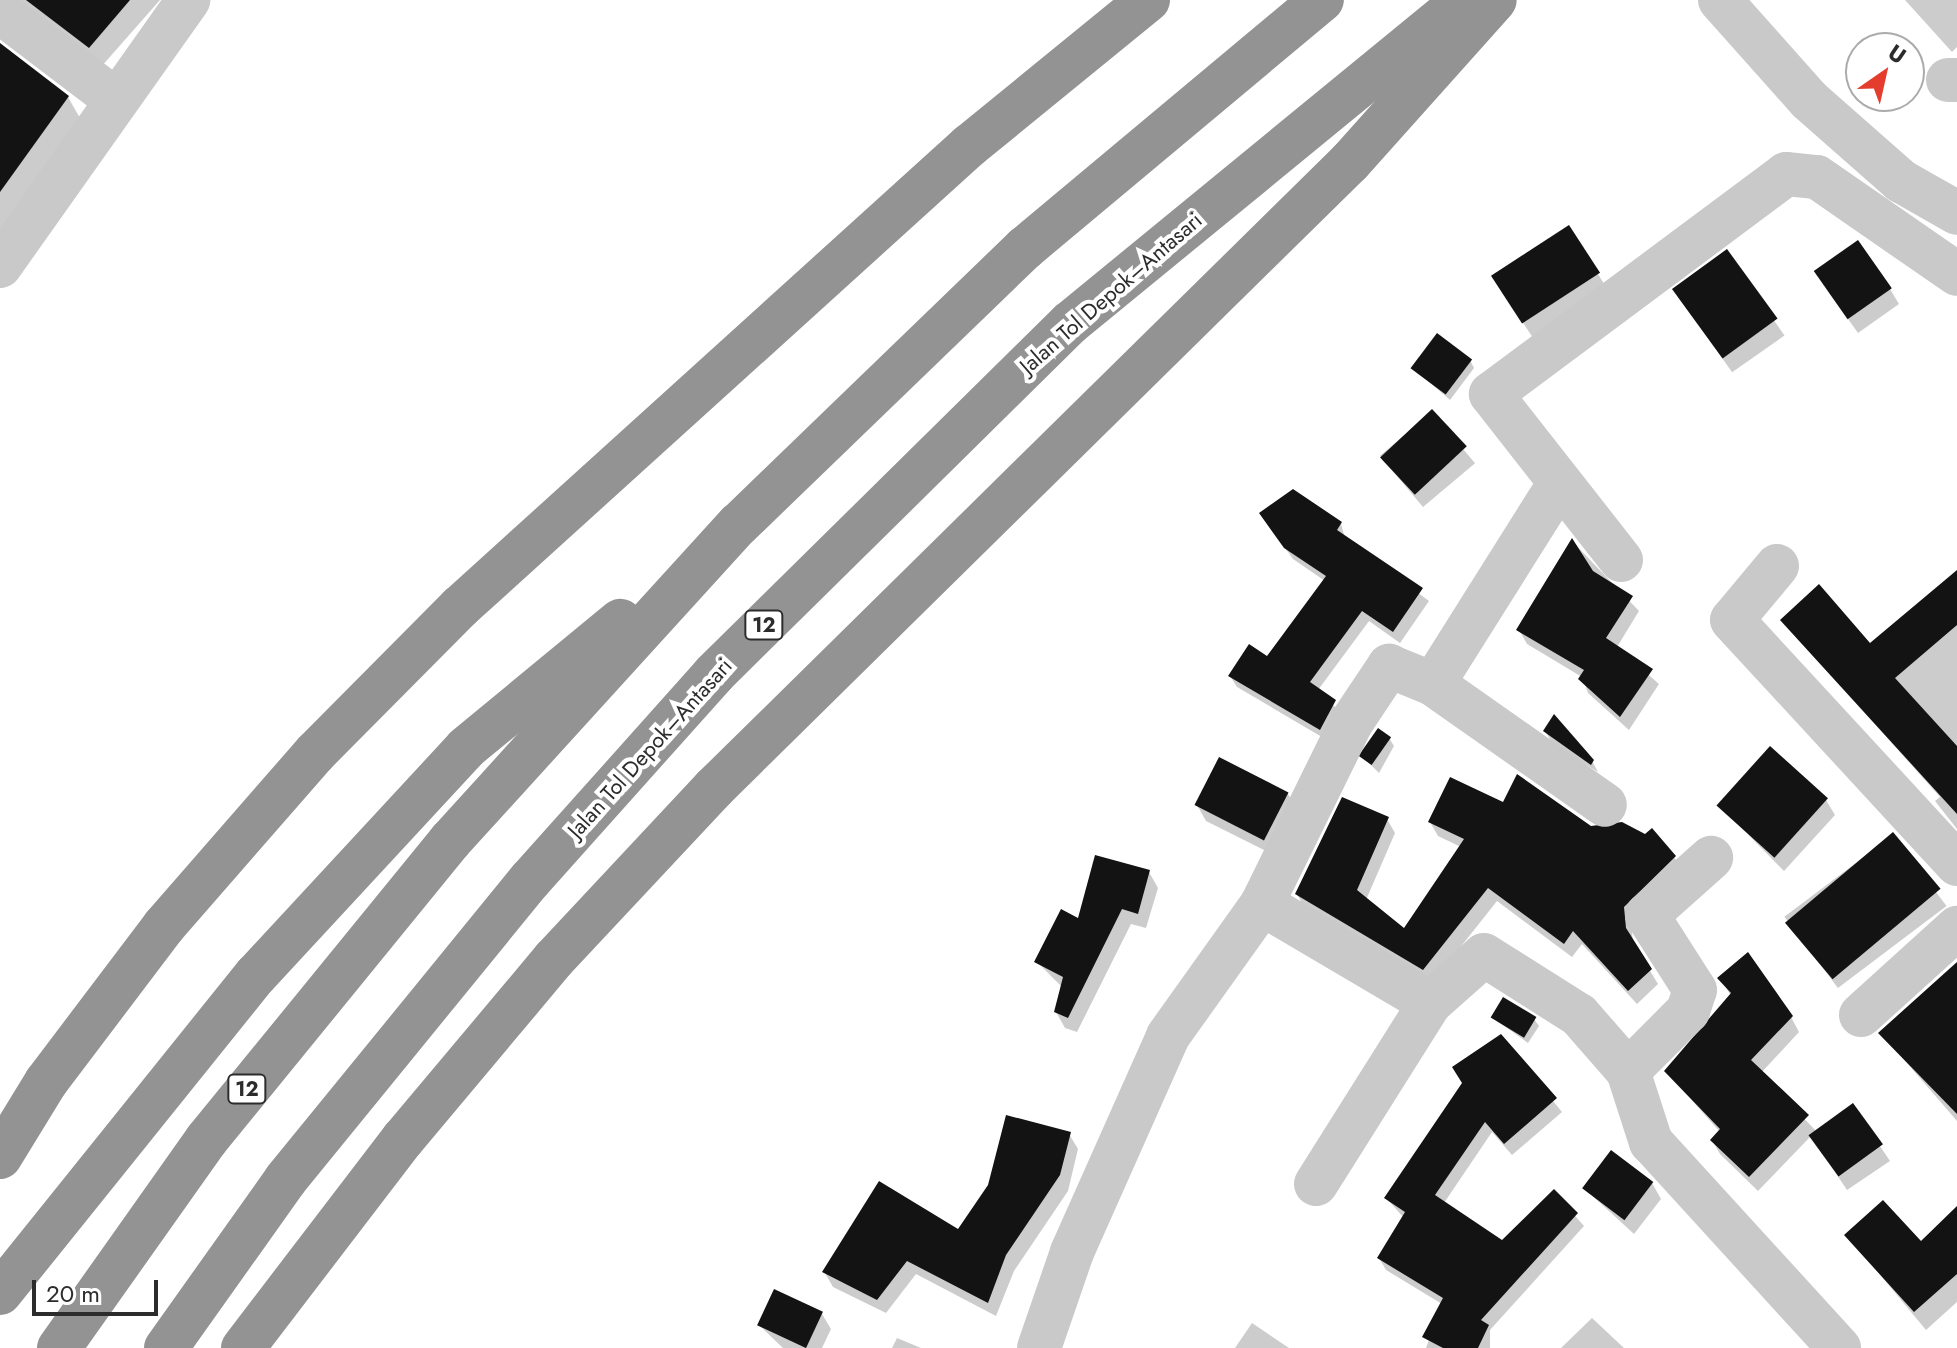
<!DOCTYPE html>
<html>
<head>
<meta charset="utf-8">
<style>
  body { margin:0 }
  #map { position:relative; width:1957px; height:1348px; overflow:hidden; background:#fff; font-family:Jost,sans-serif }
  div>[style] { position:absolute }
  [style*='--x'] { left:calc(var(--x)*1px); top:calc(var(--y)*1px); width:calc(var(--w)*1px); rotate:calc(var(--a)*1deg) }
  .shadow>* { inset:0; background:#0003; transform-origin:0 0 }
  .building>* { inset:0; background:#131313; transform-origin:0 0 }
  .minor>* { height:44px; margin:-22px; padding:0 22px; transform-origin:22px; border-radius:22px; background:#c9c9c9 }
  .tertiary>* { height:44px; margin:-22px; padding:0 22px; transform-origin:22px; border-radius:22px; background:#c9c9c9 }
  .motorway>* { height:44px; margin:-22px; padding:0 22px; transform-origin:22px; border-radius:22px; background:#939393 }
  span { translate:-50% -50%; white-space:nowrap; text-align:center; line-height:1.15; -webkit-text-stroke:8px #fff; paint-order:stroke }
  .shield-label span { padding:2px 6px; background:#fff; border:2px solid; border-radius:6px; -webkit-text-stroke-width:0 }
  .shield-label { font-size:20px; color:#2c2c2c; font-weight:700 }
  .street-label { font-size:22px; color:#2c2c2c }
  .north { position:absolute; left:1845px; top:32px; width:80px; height:80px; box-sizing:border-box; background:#fff; border:2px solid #ababab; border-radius:50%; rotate:34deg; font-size:22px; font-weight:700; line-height:32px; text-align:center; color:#2c2c2c }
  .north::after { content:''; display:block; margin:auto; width:28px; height:36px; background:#e43d2e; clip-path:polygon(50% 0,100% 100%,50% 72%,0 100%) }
  .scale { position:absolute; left:32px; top:1280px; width:126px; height:36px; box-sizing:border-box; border:4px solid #2c2c2c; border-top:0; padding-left:10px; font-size:24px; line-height:28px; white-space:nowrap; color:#2c2c2c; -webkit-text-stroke:6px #fff; paint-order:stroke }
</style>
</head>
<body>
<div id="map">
  <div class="shadow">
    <i style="clip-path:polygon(18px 0,160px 0,101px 67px)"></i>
    <i style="clip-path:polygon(1905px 0,1957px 0,1957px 47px,1952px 52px)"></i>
    <i style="clip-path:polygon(0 47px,68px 97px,81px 120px,0 237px)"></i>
    <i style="clip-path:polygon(1569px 228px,1608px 290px,1533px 338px,1503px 292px)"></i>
    <i style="left:1726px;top:252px;width:102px;height:64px;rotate:55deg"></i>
    <i style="clip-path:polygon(1826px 288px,1890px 289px,1899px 304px,1858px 333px)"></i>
    <i style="clip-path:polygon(1470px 360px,1474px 368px,1450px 400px,1413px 368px)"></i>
    <i style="left:1432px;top:412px;width:67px;height:68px;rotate:50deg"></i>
    <i style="clip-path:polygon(1268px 524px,1341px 524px,1345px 538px,1429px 601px,1400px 643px,1369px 621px,1318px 690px,1341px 713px,1327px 740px,1237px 687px,1230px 676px,1268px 659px,1325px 581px,1293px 559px)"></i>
    <i style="clip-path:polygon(1572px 541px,1639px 611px,1617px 647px,1659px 684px,1629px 730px,1588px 693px,1582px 677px,1527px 644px,1519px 630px)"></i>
    <i style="clip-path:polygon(1957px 600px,1957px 829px,1935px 801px,1940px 797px,1782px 620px,1870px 646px)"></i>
    <i style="clip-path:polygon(1545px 731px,1592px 761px,1598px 772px,1554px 746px)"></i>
    <i style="clip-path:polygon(1389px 738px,1394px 746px,1379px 773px,1364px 758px)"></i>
    <i style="clip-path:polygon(1288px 794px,1297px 809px,1274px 855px,1206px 821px,1197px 805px)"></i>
    <i style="clip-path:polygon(1826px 800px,1835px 815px,1784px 871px,1719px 805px)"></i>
    <i style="clip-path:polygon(1504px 805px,1674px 857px,1683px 871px,1631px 922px,1633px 943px,1658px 984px,1637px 1004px,1582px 944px,1572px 957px,1497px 901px,1432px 983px,1305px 909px,1297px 894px,1387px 819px,1395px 833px,1366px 900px,1405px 931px,1461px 847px,1438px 836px,1430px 822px)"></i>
    <i style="left:1893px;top:835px;width:89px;height:136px;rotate:53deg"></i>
    <i style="clip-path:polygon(1149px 872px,1158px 888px,1146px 928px,1131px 924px,1077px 1032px,1065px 1028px,1056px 1012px,1062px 987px,1037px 962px)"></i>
    <i style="clip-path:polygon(1957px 966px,1957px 1121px,1881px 1033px)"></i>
    <i style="clip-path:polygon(1720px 978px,1791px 1017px,1799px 1032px,1761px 1073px,1816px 1131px,1853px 1106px,1890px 1161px,1847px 1190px,1811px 1136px,1758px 1191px,1720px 1154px,1712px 1140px,1720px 1132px,1666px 1071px,1731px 996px)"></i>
    <i style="clip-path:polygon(1493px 1018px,1534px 1019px,1539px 1026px,1528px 1043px)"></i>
    <i style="clip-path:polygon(1501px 1037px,1562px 1112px,1512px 1155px,1492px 1132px,1444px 1203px,1502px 1243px,1554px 1192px,1584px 1226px,1490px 1330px,1490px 1348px,1426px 1348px,1442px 1304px,1386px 1270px,1379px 1258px,1404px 1218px,1387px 1199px)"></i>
    <i style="clip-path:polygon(1069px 1134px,1078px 1149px,1068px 1191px,1014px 1271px,996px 1316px,916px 1274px,886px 1313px,833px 1287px,825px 1273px,959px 1232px)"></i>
    <i style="clip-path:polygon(1652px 1183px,1661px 1199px,1634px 1234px,1585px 1189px)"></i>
    <i style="clip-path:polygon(1957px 1208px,1957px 1302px,1926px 1330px,1847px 1235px,1921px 1244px)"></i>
    <i style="clip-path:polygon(822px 1314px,831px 1329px,822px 1348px,783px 1348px,759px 1325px)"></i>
    <i style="clip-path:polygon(1592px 1318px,1624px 1348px,1561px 1348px)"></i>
    <i style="clip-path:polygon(1252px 1323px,1289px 1348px,1235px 1348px)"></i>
    <i style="clip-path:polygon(897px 1338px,921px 1348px,892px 1348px)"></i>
  </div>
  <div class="building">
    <i style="clip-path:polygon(26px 0,130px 0,89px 48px)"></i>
    <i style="clip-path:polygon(0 43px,69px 96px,0 192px)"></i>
    <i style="left:1569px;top:225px;width:57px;height:93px;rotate:57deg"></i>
    <i style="left:1858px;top:240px;width:59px;height:54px;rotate:55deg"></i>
    <i style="left:1727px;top:249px;width:86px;height:68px;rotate:54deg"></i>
    <i style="left:1437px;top:333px;width:44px;height:44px;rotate:37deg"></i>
    <i style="left:1432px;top:409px;width:51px;height:71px;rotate:47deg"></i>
    <i style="clip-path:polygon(1293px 489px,1342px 522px,1337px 530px,1423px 588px,1393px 632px,1362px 611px,1310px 682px,1336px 700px,1320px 730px,1228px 676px,1249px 644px,1267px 656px,1326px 576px,1284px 548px,1259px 513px)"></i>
    <i style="clip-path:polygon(1572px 538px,1593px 571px,1633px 596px,1606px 638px,1653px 669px,1620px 717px,1578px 679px,1584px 670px,1516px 630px)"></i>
    <i style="clip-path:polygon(1957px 570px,1957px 625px,1895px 678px,1957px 746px,1957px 814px,1780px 620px,1819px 584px,1870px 643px)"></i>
    <i style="clip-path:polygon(1554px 714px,1594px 760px,1591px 765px,1543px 731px)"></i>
    <i style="left:1378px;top:728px;width:16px;height:34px;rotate:35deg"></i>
    <i style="left:1770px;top:746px;width:78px;height:80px;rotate:42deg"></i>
    <i style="left:1219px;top:757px;width:78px;height:54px;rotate:27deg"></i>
    <i style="clip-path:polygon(1517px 774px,1591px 826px,1622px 822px,1645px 834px,1652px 828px,1676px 856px,1624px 907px,1626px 928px,1652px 969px,1628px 991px,1573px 931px,1564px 944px,1488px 888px,1423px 970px,1295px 894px,1342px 797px,1389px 817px,1357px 890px,1404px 928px,1464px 839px,1428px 822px,1450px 777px,1503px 802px)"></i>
    <i style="left:1893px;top:832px;width:74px;height:141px;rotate:50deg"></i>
    <i style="clip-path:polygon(1095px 855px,1150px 870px,1138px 914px,1122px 909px,1068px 1018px,1054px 1012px,1063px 977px,1034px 962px,1061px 909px,1078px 918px)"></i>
    <i style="clip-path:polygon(1748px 952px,1793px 1016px,1751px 1060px,1809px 1115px,1749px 1177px,1710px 1140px,1720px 1129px,1664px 1071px,1731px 993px,1717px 978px)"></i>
    <i style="clip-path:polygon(1957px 962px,1957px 1114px,1878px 1033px)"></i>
    <i style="left:1503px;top:997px;width:39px;height:24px;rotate:31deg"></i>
    <i style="clip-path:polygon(1501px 1034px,1557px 1098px,1504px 1144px,1485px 1122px,1435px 1195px,1502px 1240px,1554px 1189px,1578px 1213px,1481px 1320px,1489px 1325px,1478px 1348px,1443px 1348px,1422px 1337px,1443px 1298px,1377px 1258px,1405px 1212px,1384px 1198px,1462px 1083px,1452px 1067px)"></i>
    <i style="left:1853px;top:1103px;width:51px;height:55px;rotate:54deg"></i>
    <i style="clip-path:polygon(1006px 1115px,1071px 1132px,1060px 1175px,1006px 1255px,988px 1303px,907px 1261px,877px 1300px,822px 1272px,879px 1181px,958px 1229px,988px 1185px)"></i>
    <i style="left:1611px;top:1150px;width:53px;height:48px;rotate:37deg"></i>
    <i style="clip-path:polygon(1883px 1200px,1921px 1241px,1957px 1206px,1957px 1274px,1914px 1312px,1844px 1235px)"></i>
    <i style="left:774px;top:1289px;width:54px;height:40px;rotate:25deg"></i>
  </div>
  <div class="minor">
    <i style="--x:0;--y:12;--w:146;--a:37.2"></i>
    <i style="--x:1948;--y:80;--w:9;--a:0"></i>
    <i style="--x:0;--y:266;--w:326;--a:-54.7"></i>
    <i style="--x:1559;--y:484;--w:236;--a:122.2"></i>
    <i style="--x:1433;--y:684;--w:210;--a:35.1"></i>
    <i style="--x:1621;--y:560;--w:211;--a:-128.1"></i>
    <i style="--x:1491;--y:394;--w:368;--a:-36.7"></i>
    <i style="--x:1786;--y:174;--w:31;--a:6"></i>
    <i style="--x:1817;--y:177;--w:170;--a:34.7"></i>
    <i style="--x:1777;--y:566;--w:70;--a:129.8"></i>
    <i style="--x:1732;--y:620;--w:332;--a:47.3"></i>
    <i style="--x:1262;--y:904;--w:202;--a:-63.8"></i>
    <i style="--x:1351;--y:723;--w:69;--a:-56.3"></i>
    <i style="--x:1389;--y:666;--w:48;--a:22.2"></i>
    <i style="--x:1861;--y:1015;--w:130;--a:-42.2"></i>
    <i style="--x:1628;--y:1071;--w:85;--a:-45"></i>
    <i style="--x:1688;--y:1011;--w:22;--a:-72"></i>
    <i style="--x:1695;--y:990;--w:89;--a:-122.6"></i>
    <i style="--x:1647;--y:915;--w:86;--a:-41.7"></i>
    <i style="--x:1316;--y:1184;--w:214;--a:-57.8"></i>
    <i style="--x:1430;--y:1003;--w:72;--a:-41.6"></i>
    <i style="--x:1484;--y:955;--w:112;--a:32.3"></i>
    <i style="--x:1579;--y:1015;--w:74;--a:48.8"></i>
    <i style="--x:1628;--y:1071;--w:75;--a:72.1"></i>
    <i style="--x:1651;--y:1142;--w:279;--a:47.6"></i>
    <i style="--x:1039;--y:1348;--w:102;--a:-71"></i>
    <i style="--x:1072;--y:1252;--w:236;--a:-66"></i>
    <i style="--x:1168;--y:1036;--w:162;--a:-54.5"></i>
    <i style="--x:1262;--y:904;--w:195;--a:30.5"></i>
  </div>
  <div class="tertiary">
    <i style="--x:1720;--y:0;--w:134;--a:48.3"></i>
    <i style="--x:1809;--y:100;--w:123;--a:41.4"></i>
    <i style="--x:1901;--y:181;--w:64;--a:29.7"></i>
  </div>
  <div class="motorway">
    <i style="--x:0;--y:1157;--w:88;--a:-58.5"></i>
    <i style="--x:46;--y:1082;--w:196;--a:-52.9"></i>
    <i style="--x:164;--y:926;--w:230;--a:-48.9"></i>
    <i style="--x:315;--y:753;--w:206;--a:-45.2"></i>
    <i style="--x:460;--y:607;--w:687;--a:-42.17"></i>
    <i style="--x:969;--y:146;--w:231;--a:-39.2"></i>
    <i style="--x:0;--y:1293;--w:408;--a:-51.2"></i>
    <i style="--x:256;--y:975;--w:309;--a:-47.2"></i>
    <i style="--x:466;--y:748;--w:200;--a:-39.5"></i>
    <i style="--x:59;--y:1348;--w:256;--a:-54.7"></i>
    <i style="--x:207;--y:1139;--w:385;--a:-50.8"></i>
    <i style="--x:450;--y:841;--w:428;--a:-47.7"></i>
    <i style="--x:738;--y:525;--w:399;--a:-44"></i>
    <i style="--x:1025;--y:248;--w:387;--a:-39.9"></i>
    <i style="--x:166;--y:1348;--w:207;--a:-54.6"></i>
    <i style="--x:286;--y:1179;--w:386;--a:-50.8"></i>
    <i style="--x:530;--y:880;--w:276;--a:-48.2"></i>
    <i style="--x:714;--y:674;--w:500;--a:-44.6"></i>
    <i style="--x:1070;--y:323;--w:509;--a:-39.34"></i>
    <i style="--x:243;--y:1348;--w:263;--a:-52.6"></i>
    <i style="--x:403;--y:1139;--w:235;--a:-50"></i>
    <i style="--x:554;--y:959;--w:234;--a:-46.9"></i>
    <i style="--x:714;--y:788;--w:892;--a:-44.55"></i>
    <i style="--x:1350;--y:162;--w:217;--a:-48.2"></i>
  </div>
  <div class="shield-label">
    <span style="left:764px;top:625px">12</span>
    <span style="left:247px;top:1089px">12</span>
  </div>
  <div class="street-label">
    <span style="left:1111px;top:293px;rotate:-41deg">Jalan Tol Depok–Antasari</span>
    <span style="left:650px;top:748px;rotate:-48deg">Jalan Tol Depok–Antasari</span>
  </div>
  <div class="north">U</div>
  <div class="scale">20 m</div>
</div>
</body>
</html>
